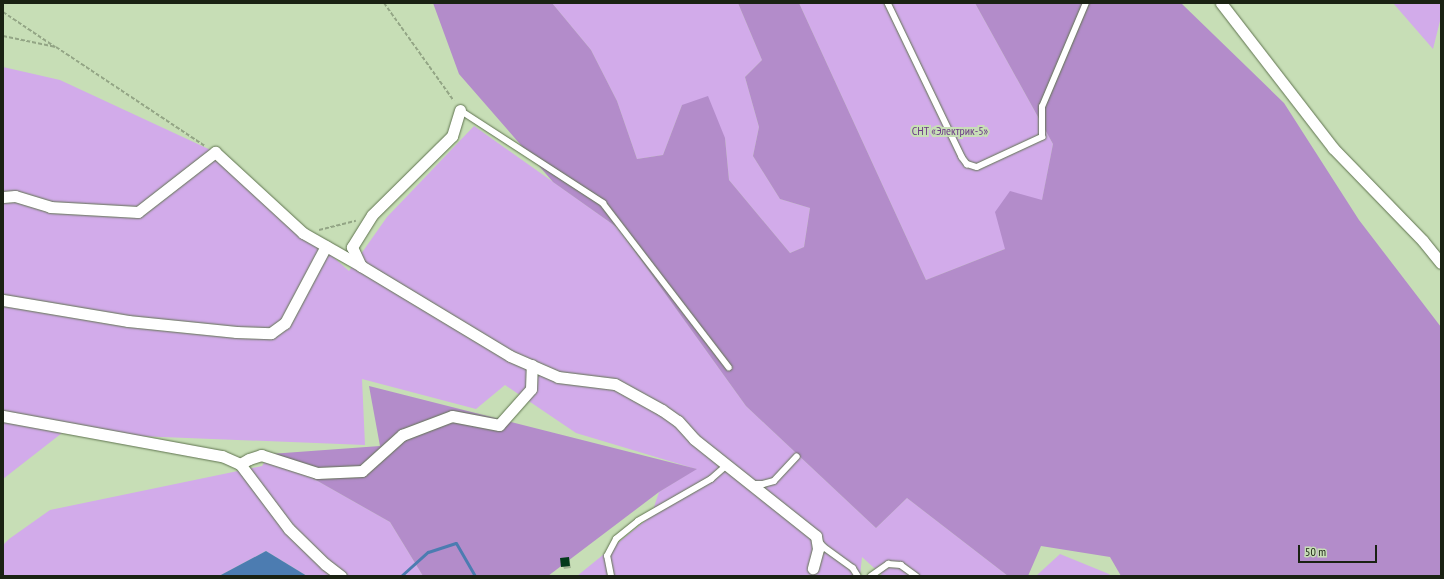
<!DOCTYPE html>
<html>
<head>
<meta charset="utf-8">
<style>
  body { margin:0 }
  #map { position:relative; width:1444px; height:579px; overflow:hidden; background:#c7deb6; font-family:"PT Sans Narrow",sans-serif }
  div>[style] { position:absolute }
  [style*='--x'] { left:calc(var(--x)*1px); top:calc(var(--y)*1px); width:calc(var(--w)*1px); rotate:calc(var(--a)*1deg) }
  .green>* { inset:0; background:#d2abea }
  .forest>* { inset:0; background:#b38cca }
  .water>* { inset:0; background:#4c7cb1 }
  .shadow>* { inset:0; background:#0003 }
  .stream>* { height:3px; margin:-1.5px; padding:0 1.5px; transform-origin:1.5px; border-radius:1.5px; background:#4c7cb1 }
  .building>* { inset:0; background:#033a1b; transform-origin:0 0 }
  .path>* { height:2px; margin-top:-1px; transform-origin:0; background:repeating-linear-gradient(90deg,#93a585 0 4px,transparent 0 6px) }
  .roads { filter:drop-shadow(0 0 1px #5f734f) drop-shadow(0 0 1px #5f734f) }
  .lane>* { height:5.5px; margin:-2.75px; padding:0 2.75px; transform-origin:2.75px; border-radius:2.75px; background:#fff }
  .street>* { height:11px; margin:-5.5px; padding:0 5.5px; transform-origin:5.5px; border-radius:5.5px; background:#fff }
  span { translate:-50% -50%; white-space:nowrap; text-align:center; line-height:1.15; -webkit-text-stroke:4px #c7deb6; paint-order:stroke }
  .park-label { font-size:12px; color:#6a3a85 }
  .frame { position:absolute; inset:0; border:4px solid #1a2213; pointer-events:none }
  .scale { position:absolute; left:1298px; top:545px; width:79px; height:18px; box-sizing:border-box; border:2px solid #1a2213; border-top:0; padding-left:5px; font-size:12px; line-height:14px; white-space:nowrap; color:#1a2213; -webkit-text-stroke:3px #c7deb6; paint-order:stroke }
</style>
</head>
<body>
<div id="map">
  <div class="green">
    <i style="clip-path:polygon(552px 3px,738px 3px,762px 60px,745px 77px,759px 127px,753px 156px,780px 199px,810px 208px,804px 247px,790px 253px,729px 180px,725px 138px,682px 105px,663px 155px,637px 159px,617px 101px,591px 50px)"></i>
    <i style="clip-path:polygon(799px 3px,975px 3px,1053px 144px,1042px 201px,1005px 249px,926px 280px)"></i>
    <i style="clip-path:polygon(1393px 3px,1441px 3px,1441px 17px,1433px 49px)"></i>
    <i style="clip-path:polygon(3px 67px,60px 80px,215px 152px,349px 271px,387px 217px,474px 126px,618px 228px,746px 406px,876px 528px,907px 498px,1008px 576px,883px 576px,862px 557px,860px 576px,577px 576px,651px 516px,659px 492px,696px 469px,576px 433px,505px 385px,476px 409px,362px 379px,365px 445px,62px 433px,3px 479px)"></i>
    <i style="clip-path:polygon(270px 454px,390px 522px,423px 576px,307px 576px,266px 551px,219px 576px,3px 576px,3px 545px,9px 539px,50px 510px,262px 466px)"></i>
    <i style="clip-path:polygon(1060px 554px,1109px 574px,1111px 576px,1036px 576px)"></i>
  </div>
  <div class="forest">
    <i style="clip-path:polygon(433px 3px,552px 3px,591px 50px,617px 101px,637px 159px,663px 155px,682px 105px,708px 96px,725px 138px,729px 180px,790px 253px,804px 247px,810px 208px,780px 199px,753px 156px,759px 127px,745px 77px,762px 60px,738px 3px,799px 3px,926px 280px,1005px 249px,995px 212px,1010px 191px,1042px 200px,1053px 144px,975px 3px,1181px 3px,1284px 103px,1359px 220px,1441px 327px,1441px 576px,1121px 576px,1110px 557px,1041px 546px,1028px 576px,1008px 576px,907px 498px,876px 528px,746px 406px,618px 228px,553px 182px,459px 74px)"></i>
    <i style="clip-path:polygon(369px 386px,697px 469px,659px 492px,548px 576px,423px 576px,390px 522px,270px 454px,380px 446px)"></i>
  </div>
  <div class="water">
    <i style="clip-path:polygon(266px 551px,307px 576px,219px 576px)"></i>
  </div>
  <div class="shadow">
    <i style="clip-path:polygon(569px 558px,571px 568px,564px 569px,561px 559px)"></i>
  </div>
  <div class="stream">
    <i style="--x:164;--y:576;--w:7;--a:0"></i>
    <i style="--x:401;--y:576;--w:36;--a:-42"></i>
    <i style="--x:428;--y:552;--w:29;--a:-18"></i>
    <i style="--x:456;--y:543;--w:38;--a:60"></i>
  </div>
  <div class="building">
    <i style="left:569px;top:557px;width:9px;height:9px;rotate:84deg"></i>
  </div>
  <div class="path">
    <i style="--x:384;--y:3;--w:120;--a:54.5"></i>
    <i style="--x:3;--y:12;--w:63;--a:33.9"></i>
    <i style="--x:3;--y:36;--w:54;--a:11.7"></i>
    <i style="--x:56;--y:47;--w:179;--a:33.6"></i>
    <i style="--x:319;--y:230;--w:38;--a:-14"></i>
  </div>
  <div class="roads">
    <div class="lane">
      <i style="--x:888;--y:3;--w:171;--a:64.3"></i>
      <i style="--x:962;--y:157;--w:9;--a:54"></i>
      <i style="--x:967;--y:164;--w:10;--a:17"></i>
      <i style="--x:977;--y:167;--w:72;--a:-24.8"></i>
      <i style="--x:1042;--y:137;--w:30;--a:-90"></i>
      <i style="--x:1042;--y:107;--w:113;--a:-67.1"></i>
      <i style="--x:460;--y:110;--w:171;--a:33"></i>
      <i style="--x:603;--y:203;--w:207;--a:52.5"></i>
      <i style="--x:753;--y:484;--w:10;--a:0"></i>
      <i style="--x:763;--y:484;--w:11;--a:-15"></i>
      <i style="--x:774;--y:481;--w:33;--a:-47"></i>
      <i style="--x:819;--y:541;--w:8;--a:50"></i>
      <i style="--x:824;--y:547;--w:36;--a:36"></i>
      <i style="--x:853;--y:568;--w:9;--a:58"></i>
      <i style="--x:611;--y:576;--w:20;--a:-101"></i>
      <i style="--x:607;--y:556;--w:19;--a:-62"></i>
      <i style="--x:616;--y:539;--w:28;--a:-39"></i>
      <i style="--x:638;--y:521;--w:84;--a:-29.9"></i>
      <i style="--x:711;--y:479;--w:21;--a:-41"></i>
      <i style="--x:871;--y:576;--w:21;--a:-35"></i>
      <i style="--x:888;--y:564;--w:13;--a:4"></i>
      <i style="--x:901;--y:565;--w:19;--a:36"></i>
    </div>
    <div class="street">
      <i style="--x:1221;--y:3;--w:183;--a:52.3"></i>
      <i style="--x:1333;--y:148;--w:129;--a:45.9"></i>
      <i style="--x:1423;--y:241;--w:28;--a:51"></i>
      <i style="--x:460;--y:110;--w:27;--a:107"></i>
      <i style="--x:452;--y:136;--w:112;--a:135.4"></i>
      <i style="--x:372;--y:215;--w:38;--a:122"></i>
      <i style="--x:352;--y:247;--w:21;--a:65"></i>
      <i style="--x:361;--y:266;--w:174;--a:31.1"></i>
      <i style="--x:510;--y:356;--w:52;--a:23.6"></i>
      <i style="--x:558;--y:377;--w:57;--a:7"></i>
      <i style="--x:615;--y:384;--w:54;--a:29"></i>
      <i style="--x:662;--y:410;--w:19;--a:35"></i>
      <i style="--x:678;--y:421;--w:24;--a:48"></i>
      <i style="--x:694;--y:439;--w:156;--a:38.5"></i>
      <i style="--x:816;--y:536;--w:13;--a:81"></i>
      <i style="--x:818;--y:549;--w:20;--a:105"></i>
      <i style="--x:3;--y:197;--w:12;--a:-5"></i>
      <i style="--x:15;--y:196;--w:37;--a:17"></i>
      <i style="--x:50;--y:207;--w:88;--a:3.3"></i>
      <i style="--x:138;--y:212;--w:98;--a:-37.9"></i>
      <i style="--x:215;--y:152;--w:120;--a:42.6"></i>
      <i style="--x:303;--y:233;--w:67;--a:29.6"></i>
      <i style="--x:3;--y:300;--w:127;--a:9.5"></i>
      <i style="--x:128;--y:321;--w:109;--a:5.8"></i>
      <i style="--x:236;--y:332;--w:35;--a:2"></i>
      <i style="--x:271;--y:333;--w:17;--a:-36"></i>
      <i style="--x:285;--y:323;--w:87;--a:-62"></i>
      <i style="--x:3;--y:416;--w:223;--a:10.4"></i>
      <i style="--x:222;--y:456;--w:20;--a:24"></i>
      <i style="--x:240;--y:464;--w:81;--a:53"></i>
      <i style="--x:289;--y:529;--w:50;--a:44.2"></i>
      <i style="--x:325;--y:564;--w:20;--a:37"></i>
      <i style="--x:240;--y:464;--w:10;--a:-29"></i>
      <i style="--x:249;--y:459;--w:13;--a:-18"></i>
      <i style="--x:261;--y:455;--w:59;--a:17.8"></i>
      <i style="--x:317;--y:473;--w:45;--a:-2.5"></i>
      <i style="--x:362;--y:471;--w:54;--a:-42"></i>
      <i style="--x:402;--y:435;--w:53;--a:-20.8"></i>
      <i style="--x:452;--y:416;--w:48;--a:10.8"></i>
      <i style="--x:499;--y:425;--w:48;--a:-48.4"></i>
      <i style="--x:531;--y:389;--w:24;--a:-88"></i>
    </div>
  </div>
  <div class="park-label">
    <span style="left:950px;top:131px">СНТ «Электрик-5»</span>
  </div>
  <div class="frame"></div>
  <div class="scale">50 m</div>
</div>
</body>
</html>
